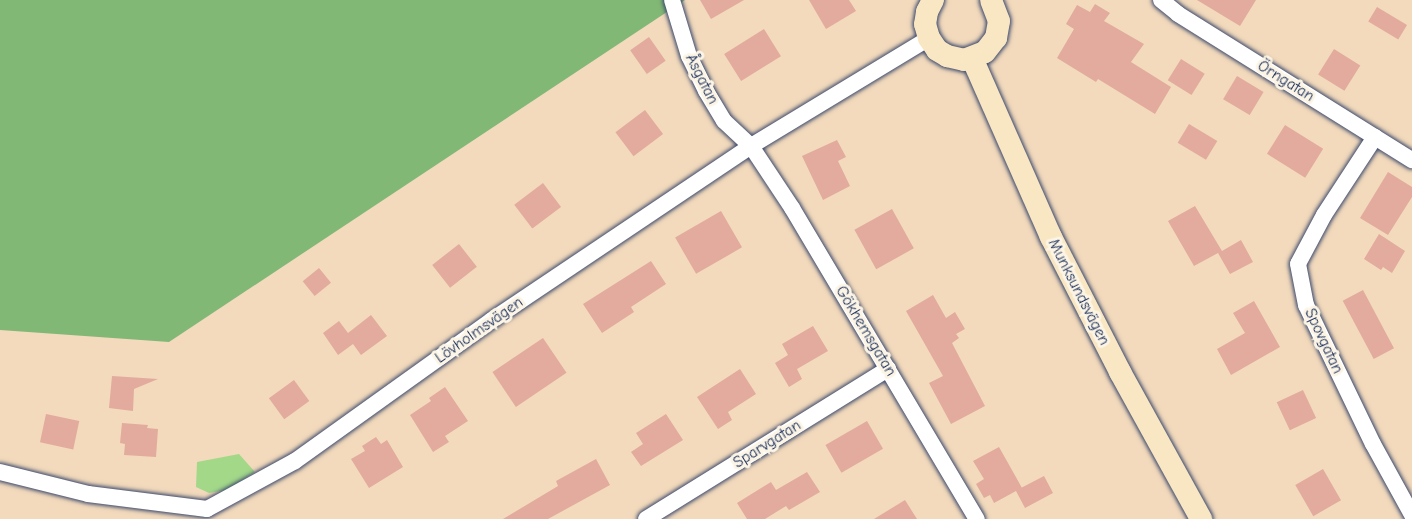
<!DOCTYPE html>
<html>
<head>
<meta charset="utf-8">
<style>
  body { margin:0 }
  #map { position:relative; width:1412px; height:519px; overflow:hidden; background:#f3dabc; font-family:"Comic Neue",sans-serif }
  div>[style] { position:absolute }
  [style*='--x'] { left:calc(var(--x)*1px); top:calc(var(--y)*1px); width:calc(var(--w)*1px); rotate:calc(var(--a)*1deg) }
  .green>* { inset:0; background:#a3d889 }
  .forest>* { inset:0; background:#82b875 }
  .building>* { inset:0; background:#e2ab9d; transform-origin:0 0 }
  .roads { filter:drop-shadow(0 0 2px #3b496c) drop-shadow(0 0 2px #3b496c) }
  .street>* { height:16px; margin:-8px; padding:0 8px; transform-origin:8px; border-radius:8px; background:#fff }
  .secondary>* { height:22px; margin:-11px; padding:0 11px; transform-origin:11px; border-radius:11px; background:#f9e7c3 }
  span { translate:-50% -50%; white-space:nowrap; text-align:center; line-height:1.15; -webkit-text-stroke:6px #fcf5e5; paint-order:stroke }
  .street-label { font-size:16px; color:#1b2f5e }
</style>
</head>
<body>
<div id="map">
  <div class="green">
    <i style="clip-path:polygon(239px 454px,255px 472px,226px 490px,209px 493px,196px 487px,197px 462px)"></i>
  </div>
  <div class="forest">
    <i style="clip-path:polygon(0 0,685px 0,169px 342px,0 330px)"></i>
  </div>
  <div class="building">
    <i style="clip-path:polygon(700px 0,744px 0,711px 19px)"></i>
    <i style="clip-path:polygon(809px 0,849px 0,856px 11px,826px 29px)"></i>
    <i style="clip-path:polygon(1197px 0,1256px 0,1240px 26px)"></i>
    <i style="clip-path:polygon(1095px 4px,1110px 13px,1104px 21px,1144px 44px,1131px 62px,1171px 87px,1155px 114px,1098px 79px,1096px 82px,1057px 58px,1074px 29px,1066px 24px,1077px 5px,1090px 12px)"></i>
    <i style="left:1377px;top:7px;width:35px;height:17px;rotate:31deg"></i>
    <i style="left:764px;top:29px;width:32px;height:47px;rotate:58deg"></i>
    <i style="left:649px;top:37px;width:29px;height:23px;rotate:55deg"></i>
    <i style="left:1334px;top:49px;width:31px;height:30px;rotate:32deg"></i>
    <i style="left:1181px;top:59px;width:28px;height:25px;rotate:32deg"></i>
    <i style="left:1237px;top:76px;width:31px;height:27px;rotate:31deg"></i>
    <i style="left:645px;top:110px;width:30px;height:37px;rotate:53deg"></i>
    <i style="left:1189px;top:124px;width:33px;height:22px;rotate:31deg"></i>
    <i style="left:1285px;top:125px;width:45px;height:34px;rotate:32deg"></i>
    <i style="clip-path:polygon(837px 140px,846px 157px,838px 161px,850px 186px,823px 200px,802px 156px)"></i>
    <i style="clip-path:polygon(1388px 172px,1412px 187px,1412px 197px,1388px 235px,1360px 218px)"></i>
    <i style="left:543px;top:183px;width:30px;height:36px;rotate:53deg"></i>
    <i style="clip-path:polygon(1195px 206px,1222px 251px,1241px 240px,1253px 262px,1230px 274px,1218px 253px,1194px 266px,1168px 221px)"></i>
    <i style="left:892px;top:209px;width:45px;height:43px;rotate:61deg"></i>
    <i style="left:721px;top:211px;width:42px;height:53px;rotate:60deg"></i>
    <i style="clip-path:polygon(1379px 234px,1405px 251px,1392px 273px,1383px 267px,1381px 270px,1364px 259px)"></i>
    <i style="left:459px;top:244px;width:29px;height:34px;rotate:52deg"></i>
    <i style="clip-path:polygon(651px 261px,666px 284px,631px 307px,634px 312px,602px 333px,583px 304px)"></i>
    <i style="left:319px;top:268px;width:19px;height:21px;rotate:51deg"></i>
    <i style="left:1363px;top:290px;width:66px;height:23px;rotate:62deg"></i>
    <i style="clip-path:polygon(933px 295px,946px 318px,955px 312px,965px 329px,956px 334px,959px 338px,952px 343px,985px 406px,951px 424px,929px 383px,943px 376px,906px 311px)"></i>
    <i style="clip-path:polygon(1254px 301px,1280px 347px,1231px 375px,1217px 349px,1245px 333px,1233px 313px)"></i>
    <i style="clip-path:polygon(371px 315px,387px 336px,361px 355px,353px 344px,338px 355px,323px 333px,339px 321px,348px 333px)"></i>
    <i style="clip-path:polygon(813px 326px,828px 351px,797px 369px,802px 379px,789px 387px,775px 363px,788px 355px,782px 344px)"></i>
    <i style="left:543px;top:338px;width:42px;height:61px;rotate:56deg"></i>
    <i style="clip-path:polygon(740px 369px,756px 394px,728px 412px,732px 420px,718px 429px,697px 397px)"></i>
    <i style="clip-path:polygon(112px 376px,158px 379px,134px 389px,133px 411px,109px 408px)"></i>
    <i style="left:294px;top:380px;width:26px;height:31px;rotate:54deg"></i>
    <i style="clip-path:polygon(445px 387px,468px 421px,445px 436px,449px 442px,433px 452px,410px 415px,431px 401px,429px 398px)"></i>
    <i style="left:1303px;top:390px;width:31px;height:29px;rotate:65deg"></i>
    <i style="left:46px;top:414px;width:34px;height:29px;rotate:12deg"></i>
    <i style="clip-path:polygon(666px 414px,683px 440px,641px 466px,631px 452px,643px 444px,636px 433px)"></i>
    <i style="left:867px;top:421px;width:32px;height:48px;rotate:60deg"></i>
    <i style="clip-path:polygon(122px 423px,148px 425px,147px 428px,158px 429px,156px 457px,124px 455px,125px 444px,120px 443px)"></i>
    <i style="clip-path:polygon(376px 437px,381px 444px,387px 440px,403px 467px,369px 488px,351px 459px,365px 451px,362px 446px)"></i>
    <i style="clip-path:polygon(999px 447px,1022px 488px,1019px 489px,1044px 476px,1053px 493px,1025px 508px,1016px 491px,994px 503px,990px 495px,984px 498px,976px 484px,984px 479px,973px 461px)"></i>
    <i style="clip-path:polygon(596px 459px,610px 485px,548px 519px,503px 519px,558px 486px,556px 481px)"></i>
    <i style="left:1323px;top:469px;width:36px;height:32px;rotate:60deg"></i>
    <i style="clip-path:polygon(807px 472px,820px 492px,789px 510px,786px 506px,765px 519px,747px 519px,737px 503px,771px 482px,776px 490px)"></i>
    <i style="clip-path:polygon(905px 500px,917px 519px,874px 519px)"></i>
  </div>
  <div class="roads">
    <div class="street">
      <i style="--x:672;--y:0;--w:59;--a:73.1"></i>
      <i style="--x:689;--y:56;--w:39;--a:64"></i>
      <i style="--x:706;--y:91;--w:35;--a:59"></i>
      <i style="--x:724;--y:121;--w:37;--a:43"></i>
      <i style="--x:751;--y:146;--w:74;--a:56.5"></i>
      <i style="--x:792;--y:208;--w:362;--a:59.3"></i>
      <i style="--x:1161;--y:0;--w:22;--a:39"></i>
      <i style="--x:1178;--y:14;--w:276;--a:32"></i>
      <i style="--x:1375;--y:137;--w:93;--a:123.2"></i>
      <i style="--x:1324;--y:215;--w:55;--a:118"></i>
      <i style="--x:1298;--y:264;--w:42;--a:79"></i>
      <i style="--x:1306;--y:305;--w:154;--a:64.3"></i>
      <i style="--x:1373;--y:444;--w:81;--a:61.2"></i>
      <i style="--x:0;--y:472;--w:91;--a:14"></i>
      <i style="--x:88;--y:494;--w:120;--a:7.2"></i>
      <i style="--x:207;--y:509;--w:100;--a:-28.6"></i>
      <i style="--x:295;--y:461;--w:242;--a:-35.6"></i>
      <i style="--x:492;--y:320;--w:312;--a:-33.9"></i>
      <i style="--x:751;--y:146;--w:208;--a:-31.2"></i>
      <i style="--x:646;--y:519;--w:285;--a:-31.8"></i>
    </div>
    <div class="secondary">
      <i style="--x:933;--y:0;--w:13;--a:117"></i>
      <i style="--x:927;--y:12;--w:12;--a:99"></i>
      <i style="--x:925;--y:24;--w:15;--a:74"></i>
      <i style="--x:929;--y:38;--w:14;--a:56"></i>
      <i style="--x:937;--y:50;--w:12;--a:31"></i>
      <i style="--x:947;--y:56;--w:17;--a:13"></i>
      <i style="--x:964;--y:60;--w:22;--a:-21"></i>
      <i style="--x:985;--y:52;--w:18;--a:-52"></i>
      <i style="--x:996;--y:38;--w:17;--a:-80"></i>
      <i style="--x:999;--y:21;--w:22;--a:-111"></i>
      <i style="--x:972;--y:58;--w:196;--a:66.2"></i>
      <i style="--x:1051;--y:237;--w:152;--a:62.9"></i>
      <i style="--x:1120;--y:372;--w:168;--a:61.1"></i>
    </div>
  </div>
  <div class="street-label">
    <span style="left:702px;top:79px;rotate:63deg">Åsgatan</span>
    <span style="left:1286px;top:81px;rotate:32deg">Örngatan</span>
    <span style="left:1079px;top:292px;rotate:63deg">Munksundsvägen</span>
    <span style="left:479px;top:330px;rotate:-35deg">Lövholmsvägen</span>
    <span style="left:866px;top:331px;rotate:59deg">Gökhemsgatan</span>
    <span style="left:1324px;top:341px;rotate:65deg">Spovgatan</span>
    <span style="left:767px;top:444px;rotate:-32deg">Sparvgatan</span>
  </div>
</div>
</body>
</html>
